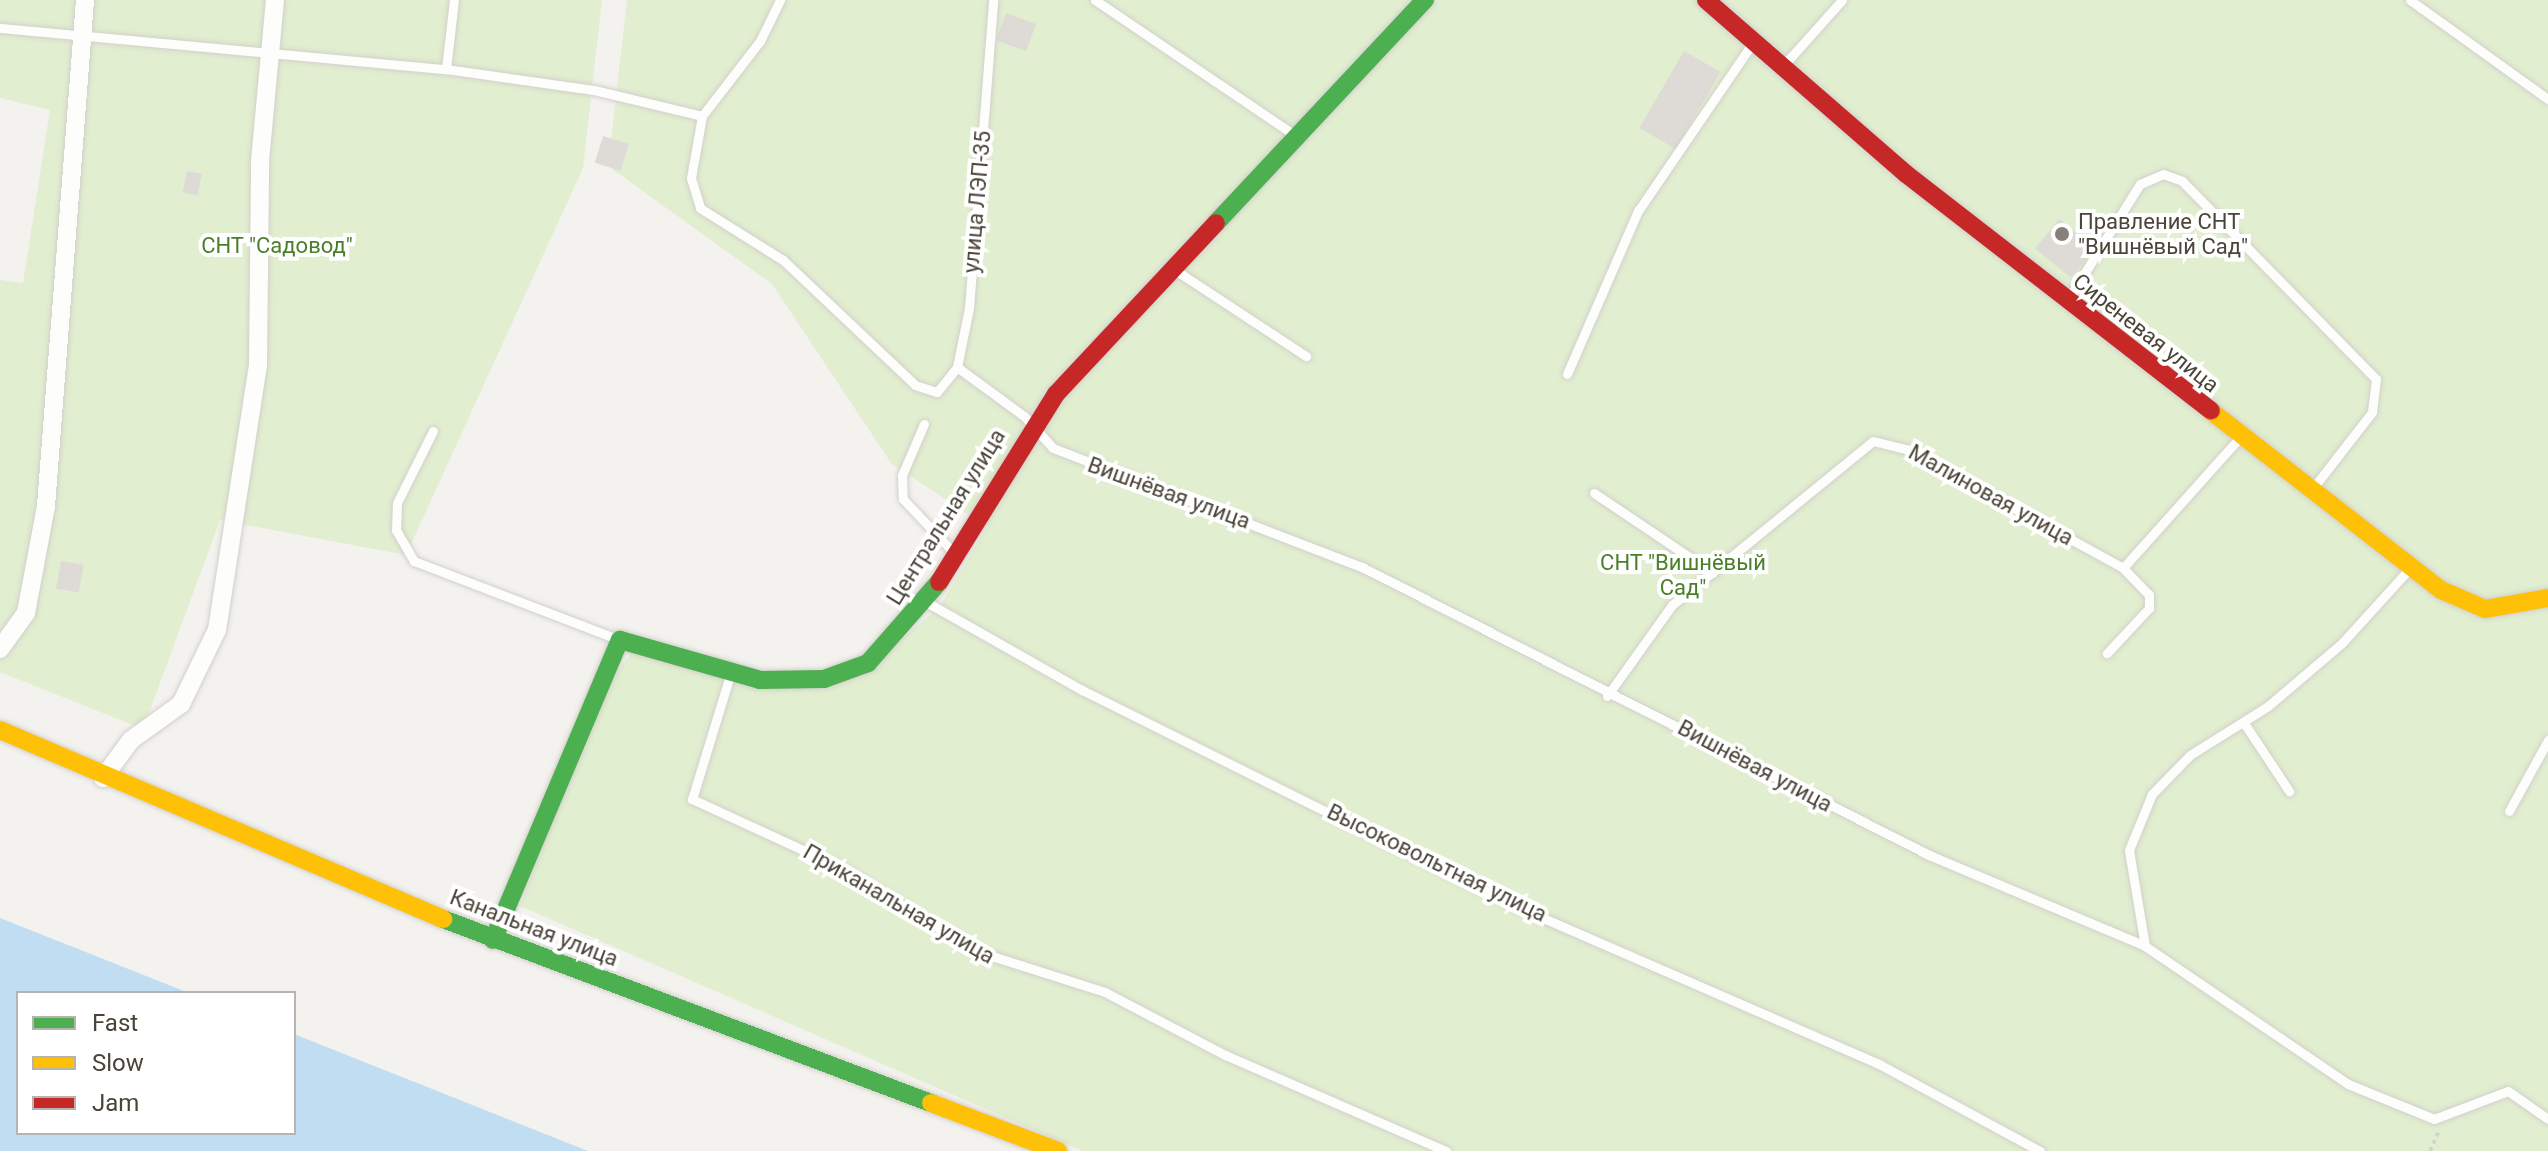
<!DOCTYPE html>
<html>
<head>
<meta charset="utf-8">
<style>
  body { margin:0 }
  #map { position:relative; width:2548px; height:1151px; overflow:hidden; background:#f4f2ee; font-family:Roboto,sans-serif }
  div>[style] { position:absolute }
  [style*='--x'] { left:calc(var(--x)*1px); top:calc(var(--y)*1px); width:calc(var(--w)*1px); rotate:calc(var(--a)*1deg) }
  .green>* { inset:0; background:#e1eecf }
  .water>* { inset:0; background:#c0ddf1 }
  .building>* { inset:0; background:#dedbd6; transform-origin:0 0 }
  .path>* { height:4px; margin-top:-2px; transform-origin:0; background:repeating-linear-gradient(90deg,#d3d2cc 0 4px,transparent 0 8px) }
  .roads { filter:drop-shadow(0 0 2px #d2d0cb) drop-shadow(0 0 2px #d2d0cb) }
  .lane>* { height:9px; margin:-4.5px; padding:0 4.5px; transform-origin:4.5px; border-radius:4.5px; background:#fdfdfc }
  .street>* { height:18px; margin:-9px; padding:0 9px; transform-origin:9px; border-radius:9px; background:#fdfdfc }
  .fast>* { height:18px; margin:-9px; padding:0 9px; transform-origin:9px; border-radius:9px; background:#4caf50 }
  .slow>* { height:18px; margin:-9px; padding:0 9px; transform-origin:9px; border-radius:9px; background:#ffc107 }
  .jam>* { height:18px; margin:-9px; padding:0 9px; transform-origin:9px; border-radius:9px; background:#c62828 }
  .dots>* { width:22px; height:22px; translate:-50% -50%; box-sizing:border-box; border:4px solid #fff; border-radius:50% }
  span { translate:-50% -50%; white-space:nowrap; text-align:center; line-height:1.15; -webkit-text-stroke:8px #fff; paint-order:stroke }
  .street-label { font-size:22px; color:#4b4439 }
  .poi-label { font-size:22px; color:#4b4439 }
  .left { translate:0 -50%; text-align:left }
  .park-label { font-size:22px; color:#4a7f2a }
  .legend { position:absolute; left:16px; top:991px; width:280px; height:144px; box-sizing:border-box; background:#fff; border:2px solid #b7b4b0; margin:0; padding:10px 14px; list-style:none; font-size:24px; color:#4b4439 }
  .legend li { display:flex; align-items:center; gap:16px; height:40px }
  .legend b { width:40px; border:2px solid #b7b4b0 }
</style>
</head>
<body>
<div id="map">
  <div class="green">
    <i style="clip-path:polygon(0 0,602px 0,583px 168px,406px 555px,220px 520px,143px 729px,0 672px,0 280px,23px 283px,50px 110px,0 98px)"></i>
    <i style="clip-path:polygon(627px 0,2548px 0,2548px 1151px,1082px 1151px,520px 906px,602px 692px,640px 641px,773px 680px,858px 677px,940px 606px,987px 527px,891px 463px,772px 284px,608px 166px)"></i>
  </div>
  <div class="water">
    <i style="clip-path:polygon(0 918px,189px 993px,18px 993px,18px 1133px,294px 1133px,294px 1034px,588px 1151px,0 1151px)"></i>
  </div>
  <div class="building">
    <i style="left:1006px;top:13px;width:32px;height:29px;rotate:20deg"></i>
    <i style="left:1684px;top:51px;width:42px;height:89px;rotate:30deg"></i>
    <i style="left:603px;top:136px;width:27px;height:28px;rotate:17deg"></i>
    <i style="left:187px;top:171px;width:15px;height:22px;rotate:11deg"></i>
    <i style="left:2059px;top:219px;width:46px;height:38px;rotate:39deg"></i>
    <i style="left:61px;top:561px;width:23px;height:28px;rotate:10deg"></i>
  </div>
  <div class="path">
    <i style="--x:2430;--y:1151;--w:20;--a:-66"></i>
  </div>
  <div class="roads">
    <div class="lane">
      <i style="--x:1095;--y:0;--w:244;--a:34.1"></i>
      <i style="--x:2410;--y:0;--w:170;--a:35.7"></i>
      <i style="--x:0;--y:28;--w:448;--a:5.3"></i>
      <i style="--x:446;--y:69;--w:149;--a:8.1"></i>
      <i style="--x:594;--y:90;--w:111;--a:13.5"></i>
      <i style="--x:702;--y:116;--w:63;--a:100.1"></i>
      <i style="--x:691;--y:178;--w:31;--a:73"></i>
      <i style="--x:700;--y:208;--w:98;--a:32.1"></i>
      <i style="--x:783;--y:260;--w:182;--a:43.4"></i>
      <i style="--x:915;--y:385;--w:23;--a:18"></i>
      <i style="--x:937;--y:392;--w:32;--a:-51"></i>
      <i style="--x:957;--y:367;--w:60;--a:-78.5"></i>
      <i style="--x:969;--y:308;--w:309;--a:-85.5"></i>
      <i style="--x:1784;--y:65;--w:87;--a:-48.3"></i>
      <i style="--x:446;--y:69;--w:69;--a:-83.4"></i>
      <i style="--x:702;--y:116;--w:95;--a:-52.3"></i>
      <i style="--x:760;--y:41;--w:46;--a:-64"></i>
      <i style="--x:1175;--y:270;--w:157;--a:33.3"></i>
      <i style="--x:2069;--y:298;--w:134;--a:-58.1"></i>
      <i style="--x:2140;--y:184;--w:25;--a:-23"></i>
      <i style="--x:2163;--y:174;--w:20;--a:20"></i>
      <i style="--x:2182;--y:181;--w:277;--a:45.6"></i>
      <i style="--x:2376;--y:379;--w:33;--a:97"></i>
      <i style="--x:2372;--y:412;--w:96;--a:127.8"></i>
      <i style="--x:957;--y:367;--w:83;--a:36.2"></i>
      <i style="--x:1024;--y:416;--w:43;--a:47.8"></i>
      <i style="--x:1053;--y:448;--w:331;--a:21.1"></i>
      <i style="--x:1362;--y:567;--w:636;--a:26.93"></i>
      <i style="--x:1929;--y:855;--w:234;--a:22.8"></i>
      <i style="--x:2145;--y:946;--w:245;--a:34.2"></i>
      <i style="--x:2348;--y:1084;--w:93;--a:22.1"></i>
      <i style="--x:2434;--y:1119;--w:79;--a:-20.7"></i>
      <i style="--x:2508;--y:1091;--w:49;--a:35"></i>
      <i style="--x:1567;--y:374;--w:178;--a:-66.5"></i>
      <i style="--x:1638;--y:211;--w:202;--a:-55.7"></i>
      <i style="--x:924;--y:424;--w:56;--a:113.3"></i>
      <i style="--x:902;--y:475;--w:24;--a:88"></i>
      <i style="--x:903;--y:499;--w:76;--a:46.6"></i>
      <i style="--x:433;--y:431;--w:80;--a:116.6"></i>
      <i style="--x:397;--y:503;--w:27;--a:92"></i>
      <i style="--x:396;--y:530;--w:36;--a:60"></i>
      <i style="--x:414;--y:561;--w:221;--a:21"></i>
      <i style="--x:1594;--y:493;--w:143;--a:33.9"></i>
      <i style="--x:2123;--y:568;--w:177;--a:-48.2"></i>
      <i style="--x:928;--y:603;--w:177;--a:29.5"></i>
      <i style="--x:1082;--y:690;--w:489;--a:26.5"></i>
      <i style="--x:1520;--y:908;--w:391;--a:23.5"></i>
      <i style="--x:1879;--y:1064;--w:183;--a:28.4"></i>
      <i style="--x:730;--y:675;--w:130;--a:107"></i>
      <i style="--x:692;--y:799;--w:165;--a:24.7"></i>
      <i style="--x:842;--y:868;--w:158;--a:31.8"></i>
      <i style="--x:976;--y:951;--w:135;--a:17.6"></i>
      <i style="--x:1105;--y:992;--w:136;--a:27.7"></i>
      <i style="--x:1225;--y:1055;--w:241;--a:23.5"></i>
      <i style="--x:1607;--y:696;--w:112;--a:-54.5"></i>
      <i style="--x:1672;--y:605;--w:259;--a:-39.2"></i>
      <i style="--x:1873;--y:441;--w:34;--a:14"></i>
      <i style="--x:1906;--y:449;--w:247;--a:28.7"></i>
      <i style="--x:2123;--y:568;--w:37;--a:46"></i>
      <i style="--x:2149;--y:595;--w:13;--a:90"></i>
      <i style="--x:2149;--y:608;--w:62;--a:133"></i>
      <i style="--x:2244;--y:723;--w:82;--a:56.5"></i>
      <i style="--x:2509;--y:811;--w:81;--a:-61.2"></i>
      <i style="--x:2145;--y:946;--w:97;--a:-99.5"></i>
      <i style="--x:2129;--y:850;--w:61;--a:-67.7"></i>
      <i style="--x:2152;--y:794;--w:54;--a:-45.7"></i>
      <i style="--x:2190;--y:755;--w:92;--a:-32.1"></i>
      <i style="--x:2268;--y:706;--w:97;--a:-40.4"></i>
      <i style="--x:2342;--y:643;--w:101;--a:-47.8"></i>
    </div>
    <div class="street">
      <i style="--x:0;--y:649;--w:44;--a:-54.2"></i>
      <i style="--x:26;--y:613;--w:109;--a:-79.4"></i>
      <i style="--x:46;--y:506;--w:508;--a:-85.59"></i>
      <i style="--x:103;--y:778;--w:47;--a:-53.6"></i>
      <i style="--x:131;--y:740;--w:62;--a:-35.8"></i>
      <i style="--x:181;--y:704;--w:82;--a:-64.1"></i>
      <i style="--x:217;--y:630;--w:269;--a:-81.2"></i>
      <i style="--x:258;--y:364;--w:203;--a:-89.4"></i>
      <i style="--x:260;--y:161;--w:162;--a:-84.7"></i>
    </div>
    <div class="fast">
      <i style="--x:1216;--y:223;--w:306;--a:-46.9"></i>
      <i style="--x:443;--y:919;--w:522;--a:20.66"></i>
      <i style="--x:493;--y:940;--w:326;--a:-67.1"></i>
      <i style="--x:620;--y:640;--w:146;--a:15.9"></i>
      <i style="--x:760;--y:680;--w:64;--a:-0.9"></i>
      <i style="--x:824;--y:679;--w:47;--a:-20"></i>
      <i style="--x:868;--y:663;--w:108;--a:-48.8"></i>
    </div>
    <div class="slow">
      <i style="--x:2211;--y:411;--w:291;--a:37.9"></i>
      <i style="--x:2441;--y:590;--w:48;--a:23.4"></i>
      <i style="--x:2485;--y:609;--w:64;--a:-9.9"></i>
      <i style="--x:0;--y:730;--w:482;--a:23.1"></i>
      <i style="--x:931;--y:1103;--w:136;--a:20.7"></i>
    </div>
    <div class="jam">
      <i style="--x:1706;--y:0;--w:265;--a:41"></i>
      <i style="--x:1906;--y:174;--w:386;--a:37.8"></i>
      <i style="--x:939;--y:582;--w:221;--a:-58.1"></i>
      <i style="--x:1056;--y:394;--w:234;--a:-46.9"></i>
    </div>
  </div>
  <div class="dots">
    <i style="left:2062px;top:234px;background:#868178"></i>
  </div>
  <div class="street-label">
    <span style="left:977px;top:202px;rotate:-85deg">улица ЛЭП-35</span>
    <span style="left:2146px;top:333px;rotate:38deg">Сиреневая улица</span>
    <span style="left:1169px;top:493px;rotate:20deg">Вишнёвая улица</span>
    <span style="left:1991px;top:495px;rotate:29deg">Малиновая улица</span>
    <span style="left:946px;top:517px;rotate:-58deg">Центральная улица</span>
    <span style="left:1755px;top:766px;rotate:28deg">Вишнёвая улица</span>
    <span style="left:1437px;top:863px;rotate:26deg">Высоковольтная улица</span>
    <span style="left:899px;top:904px;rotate:30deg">Приканальная улица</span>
    <span style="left:534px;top:928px;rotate:21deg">Канальная улица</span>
  </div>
  <div class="poi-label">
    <span class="left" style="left:2078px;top:234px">Правление СНТ<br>"Вишнёвый Сад"</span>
  </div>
  <div class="park-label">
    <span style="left:277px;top:246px">СНТ "Садовод"</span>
    <span style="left:1683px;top:575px">СНТ "Вишнёвый<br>Сад"</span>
  </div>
  <ul class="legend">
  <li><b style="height:10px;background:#4caf50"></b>Fast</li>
  <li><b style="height:10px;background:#ffc107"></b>Slow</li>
  <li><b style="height:10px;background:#c62828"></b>Jam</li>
  </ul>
</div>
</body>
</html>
